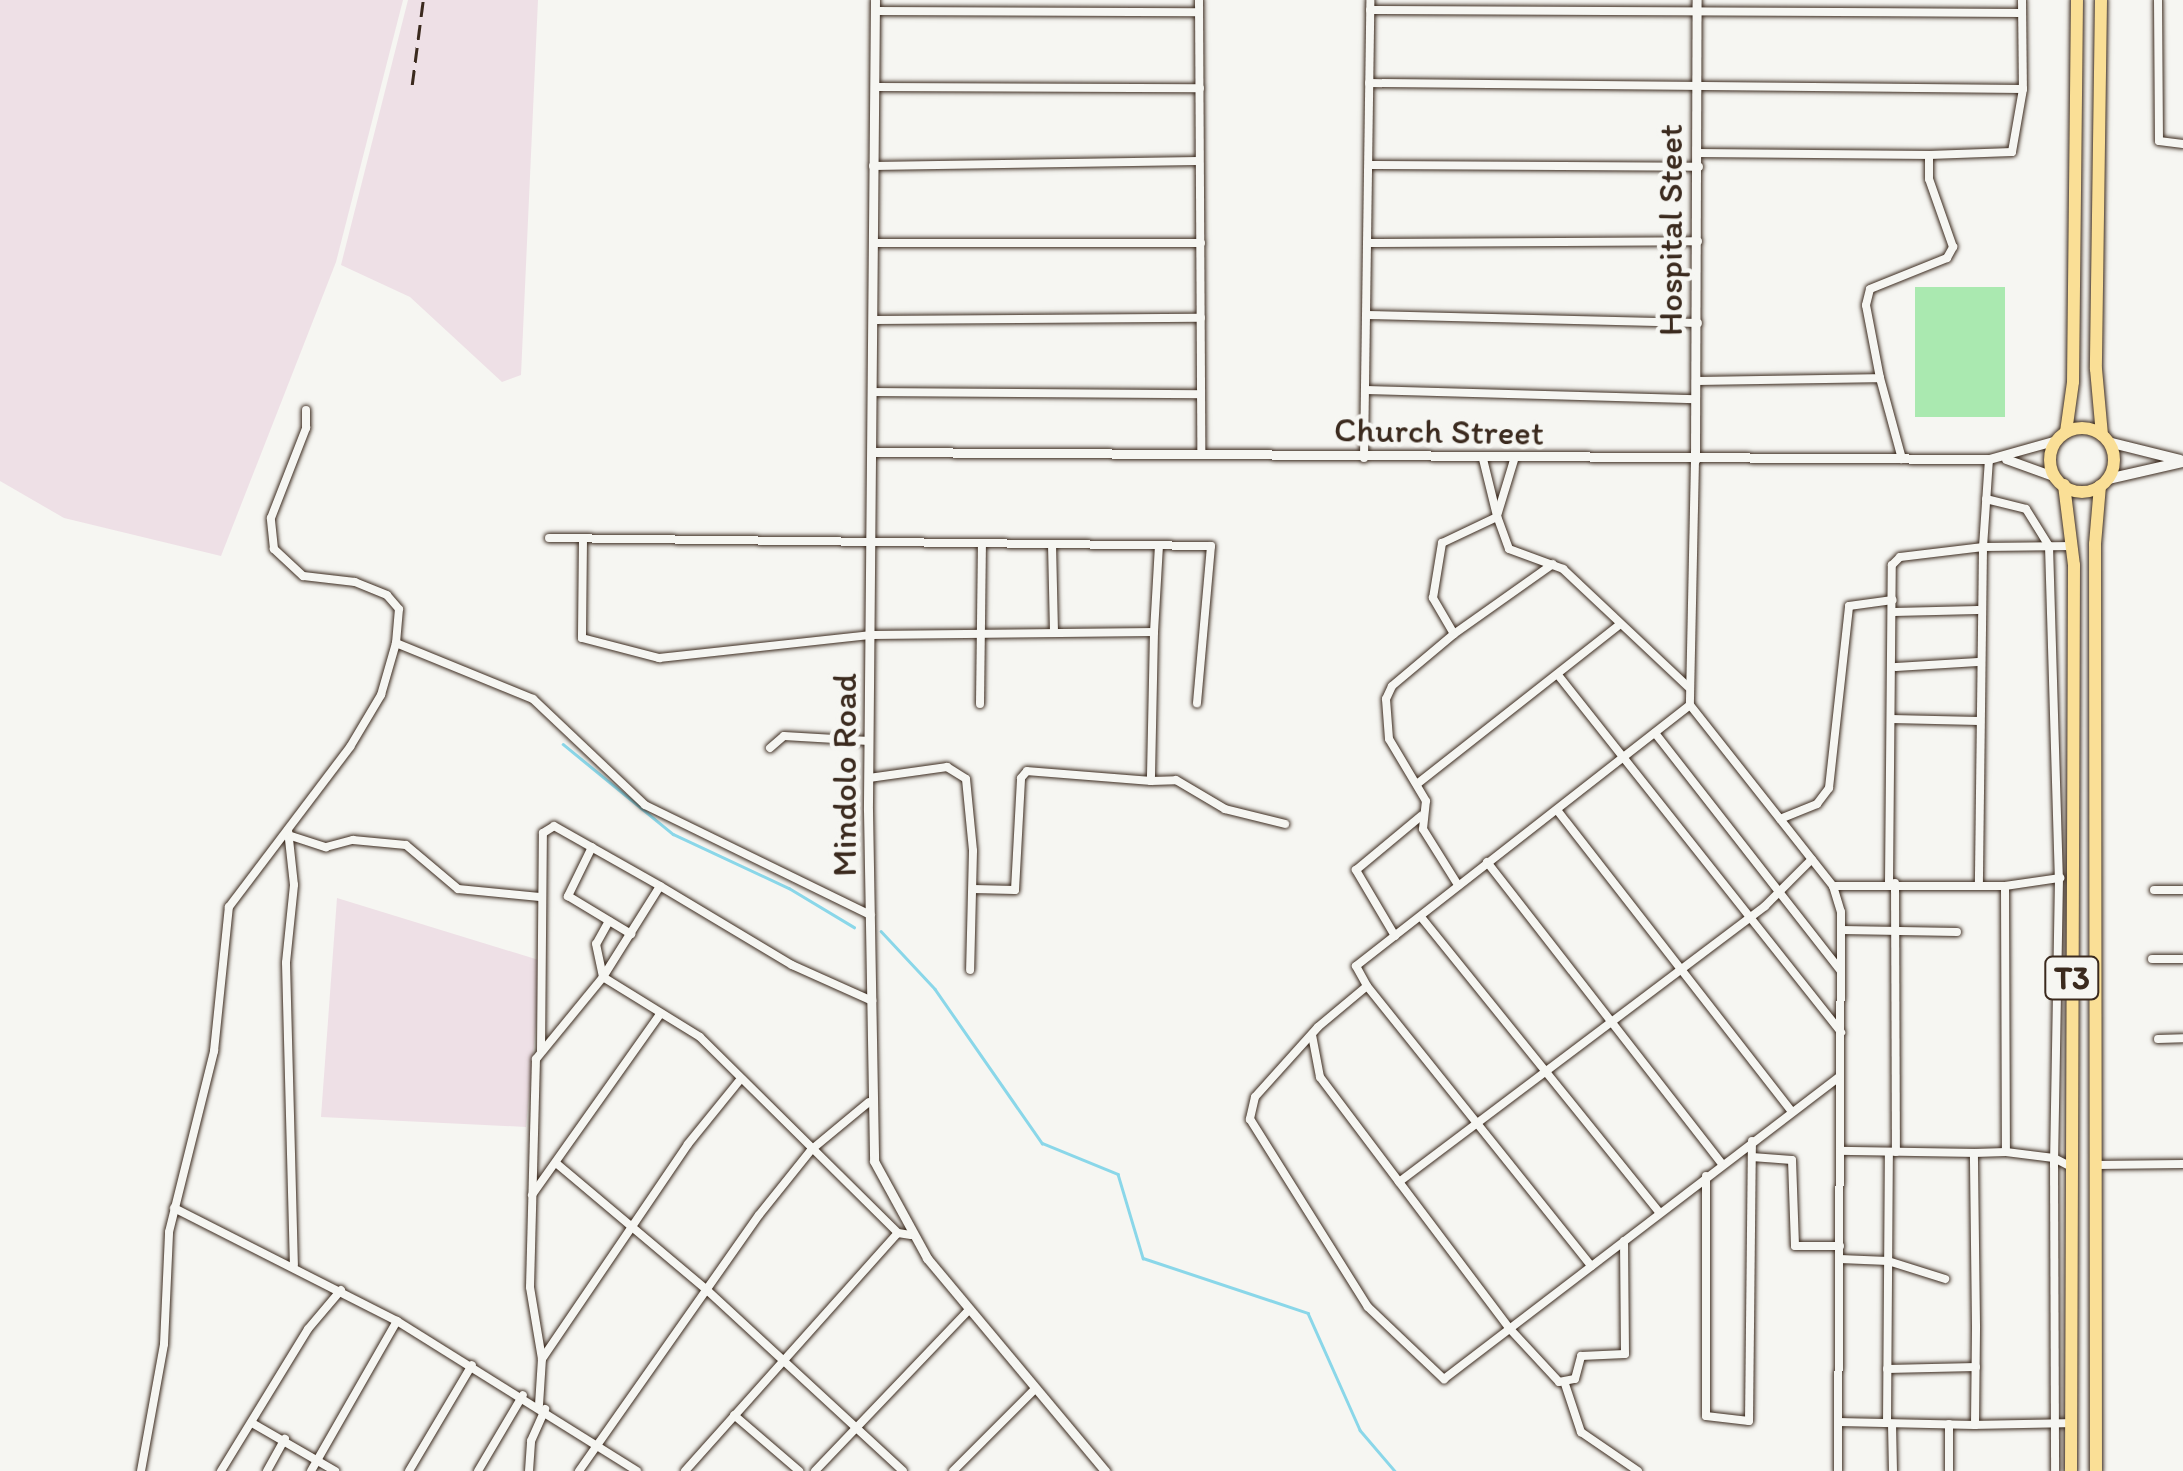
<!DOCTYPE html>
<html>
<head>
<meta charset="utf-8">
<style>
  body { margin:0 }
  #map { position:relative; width:2183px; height:1471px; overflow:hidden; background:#f6f6f2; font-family:Itim,sans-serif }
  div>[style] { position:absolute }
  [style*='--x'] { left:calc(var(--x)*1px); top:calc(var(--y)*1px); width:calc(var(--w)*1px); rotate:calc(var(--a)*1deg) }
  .built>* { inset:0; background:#eee0e6 }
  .green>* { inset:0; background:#aae9b0; transform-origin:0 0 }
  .stream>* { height:2.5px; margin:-1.25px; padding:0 1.25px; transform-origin:1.25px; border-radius:1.25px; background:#8ad7e9 }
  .roads { filter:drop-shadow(0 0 2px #3b2a1e) drop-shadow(0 0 2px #3b2a1e) }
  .minor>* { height:8px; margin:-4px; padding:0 4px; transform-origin:4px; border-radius:4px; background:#f6f6f2 }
  .tertiary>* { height:9px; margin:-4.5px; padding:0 4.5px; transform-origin:4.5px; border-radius:4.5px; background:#f6f6f2 }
  .secondary>* { height:10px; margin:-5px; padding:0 5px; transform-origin:5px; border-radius:5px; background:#f6f6f2 }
  .trunk>* { height:12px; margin:-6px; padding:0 6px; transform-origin:6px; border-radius:6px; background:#fadf96 }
  .trunk>.ring { margin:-6px; padding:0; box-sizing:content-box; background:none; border:12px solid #fadf96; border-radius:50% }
  .rail>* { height:2.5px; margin-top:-1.25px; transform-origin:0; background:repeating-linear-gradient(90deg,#3b2a1e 0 15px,transparent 0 23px) }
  span { translate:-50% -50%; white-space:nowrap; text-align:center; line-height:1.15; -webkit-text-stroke:9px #f6f6f2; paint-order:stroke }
  .shield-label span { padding:2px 8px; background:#f6f6f2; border:2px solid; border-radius:8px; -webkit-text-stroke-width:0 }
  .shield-label { font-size:32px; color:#3b2a1e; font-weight:700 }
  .street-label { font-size:35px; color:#3b2a1e }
</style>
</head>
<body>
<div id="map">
  <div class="built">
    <i style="clip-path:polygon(0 0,403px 0,336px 262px,221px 556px,64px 518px,0 481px)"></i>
    <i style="clip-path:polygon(408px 0,538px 0,521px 375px,502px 382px,410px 297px,341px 265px)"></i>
    <i style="clip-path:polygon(337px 898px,542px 961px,526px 1127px,321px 1117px)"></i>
  </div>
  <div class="green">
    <i style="left:2005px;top:287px;width:130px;height:90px;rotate:90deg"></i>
  </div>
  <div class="stream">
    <i style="--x:563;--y:744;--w:142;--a:39.3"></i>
    <i style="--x:673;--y:834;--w:128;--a:25"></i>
    <i style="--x:789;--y:888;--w:76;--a:31"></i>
    <i style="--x:881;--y:931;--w:79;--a:47"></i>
    <i style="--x:935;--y:989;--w:188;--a:55.2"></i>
    <i style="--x:1042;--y:1143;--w:82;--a:22.2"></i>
    <i style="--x:1118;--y:1174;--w:88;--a:73.4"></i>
    <i style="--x:1143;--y:1258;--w:174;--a:18.4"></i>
    <i style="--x:1308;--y:1313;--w:128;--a:66"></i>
    <i style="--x:1360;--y:1430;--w:54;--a:49.5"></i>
  </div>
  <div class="roads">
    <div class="minor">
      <i style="--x:1199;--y:0;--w:455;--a:89.7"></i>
      <i style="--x:2022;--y:0;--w:89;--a:89.4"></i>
      <i style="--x:2158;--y:0;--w:141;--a:89.6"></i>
      <i style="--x:2159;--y:141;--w:24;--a:7"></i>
      <i style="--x:1370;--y:10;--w:652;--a:0.26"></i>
      <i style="--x:875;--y:11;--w:324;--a:0.2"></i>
      <i style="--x:1369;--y:83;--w:654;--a:0.53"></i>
      <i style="--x:2023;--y:89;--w:64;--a:99.9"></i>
      <i style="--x:2012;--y:152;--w:83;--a:177.9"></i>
      <i style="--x:876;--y:87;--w:324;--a:0.2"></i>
      <i style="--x:1369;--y:165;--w:330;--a:0.3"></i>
      <i style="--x:873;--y:166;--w:325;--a:-0.9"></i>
      <i style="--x:873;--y:243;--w:328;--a:0"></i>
      <i style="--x:1368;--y:243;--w:330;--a:-0.3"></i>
      <i style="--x:1366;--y:315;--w:332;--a:1.4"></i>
      <i style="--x:874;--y:320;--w:327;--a:-0.4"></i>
      <i style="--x:1880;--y:378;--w:84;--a:74.8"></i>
      <i style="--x:1697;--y:381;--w:183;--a:-0.9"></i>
      <i style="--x:1880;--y:378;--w:74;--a:-100.9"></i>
      <i style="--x:1866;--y:305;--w:16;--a:-76"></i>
      <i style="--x:1870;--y:289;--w:83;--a:-21.9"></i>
      <i style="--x:1947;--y:258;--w:13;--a:-61"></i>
      <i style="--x:1953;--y:247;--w:72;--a:-109.4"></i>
      <i style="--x:1929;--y:179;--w:24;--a:-90"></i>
      <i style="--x:1929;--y:155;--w:230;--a:-179.5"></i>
      <i style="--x:1366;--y:390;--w:330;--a:1.6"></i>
      <i style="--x:873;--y:392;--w:327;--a:0.4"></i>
      <i style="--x:1364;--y:458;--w:458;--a:-89.2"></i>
      <i style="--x:1483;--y:459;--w:59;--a:76.2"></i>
      <i style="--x:1989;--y:459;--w:88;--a:93.9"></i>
      <i style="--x:1983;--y:547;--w:90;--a:-0.6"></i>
      <i style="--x:1514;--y:460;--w:59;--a:106.9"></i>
      <i style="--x:1497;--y:516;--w:35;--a:70"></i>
      <i style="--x:1509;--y:549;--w:58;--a:20.3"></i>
      <i style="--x:1563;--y:569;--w:172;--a:43.3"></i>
      <i style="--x:1695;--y:460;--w:245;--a:91.2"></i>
      <i style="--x:1690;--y:705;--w:231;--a:51.7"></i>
      <i style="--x:1833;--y:886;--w:27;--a:73"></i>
      <i style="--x:1841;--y:912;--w:559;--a:90.31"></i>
      <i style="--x:1986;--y:499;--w:41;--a:14"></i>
      <i style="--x:2026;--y:509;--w:44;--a:58.1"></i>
      <i style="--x:2049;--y:546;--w:332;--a:88.3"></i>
      <i style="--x:2059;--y:878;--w:280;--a:91"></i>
      <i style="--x:2054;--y:1158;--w:20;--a:27"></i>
      <i style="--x:549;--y:538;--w:662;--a:0.69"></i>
      <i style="--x:1211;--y:546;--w:158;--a:95.1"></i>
      <i style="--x:583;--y:539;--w:99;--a:90.6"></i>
      <i style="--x:582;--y:638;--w:80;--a:14.6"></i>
      <i style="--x:659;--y:658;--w:214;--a:-6.2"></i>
      <i style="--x:872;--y:635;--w:282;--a:-0.6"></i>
      <i style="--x:1154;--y:632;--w:87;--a:-86.7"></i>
      <i style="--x:1052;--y:544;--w:89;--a:88.7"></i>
      <i style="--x:1894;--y:612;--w:84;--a:-1.4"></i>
      <i style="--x:1154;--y:632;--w:149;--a:91.2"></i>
      <i style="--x:1151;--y:781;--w:25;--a:-2"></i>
      <i style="--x:1176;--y:780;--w:57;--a:30.6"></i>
      <i style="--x:1225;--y:809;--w:62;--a:14"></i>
      <i style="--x:1454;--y:634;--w:42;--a:-120.3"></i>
      <i style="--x:1433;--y:598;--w:56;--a:-80.7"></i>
      <i style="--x:1442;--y:543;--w:61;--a:-25.3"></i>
      <i style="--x:396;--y:643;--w:148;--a:22.2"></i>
      <i style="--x:533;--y:699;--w:154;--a:43.4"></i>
      <i style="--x:645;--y:805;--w:251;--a:26"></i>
      <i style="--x:1896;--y:667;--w:82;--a:-3.5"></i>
      <i style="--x:1558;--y:675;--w:456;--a:51.6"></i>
      <i style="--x:980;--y:704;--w:161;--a:-89.3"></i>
      <i style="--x:1690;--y:705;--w:424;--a:142"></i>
      <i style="--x:1356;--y:966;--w:23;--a:61"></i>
      <i style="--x:1367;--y:986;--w:64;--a:140.1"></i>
      <i style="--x:1318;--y:1027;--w:94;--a:132"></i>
      <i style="--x:1255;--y:1097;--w:23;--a:103"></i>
      <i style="--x:1250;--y:1119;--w:222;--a:57.9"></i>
      <i style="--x:1368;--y:1307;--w:105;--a:43.5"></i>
      <i style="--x:1444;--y:1379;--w:497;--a:-37.4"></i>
      <i style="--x:1891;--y:719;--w:88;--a:1.3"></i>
      <i style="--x:1655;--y:733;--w:301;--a:52"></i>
      <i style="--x:770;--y:748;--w:18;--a:-41"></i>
      <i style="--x:784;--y:736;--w:85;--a:3.4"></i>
      <i style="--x:869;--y:778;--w:79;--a:-8"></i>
      <i style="--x:947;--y:767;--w:22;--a:32"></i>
      <i style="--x:966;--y:779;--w:72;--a:84.4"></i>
      <i style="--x:973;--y:851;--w:119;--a:91.4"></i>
      <i style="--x:1417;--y:784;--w:257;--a:-38.2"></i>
      <i style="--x:1557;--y:810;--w:381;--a:52.1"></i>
      <i style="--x:1780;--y:819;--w:40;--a:-22"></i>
      <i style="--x:1817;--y:804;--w:20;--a:-53"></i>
      <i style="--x:1829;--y:788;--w:183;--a:-83.7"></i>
      <i style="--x:1849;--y:606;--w:44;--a:-7.8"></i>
      <i style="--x:288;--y:830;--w:55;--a:83.8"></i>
      <i style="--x:294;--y:885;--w:78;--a:95.9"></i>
      <i style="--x:286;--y:963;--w:302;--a:88.5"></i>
      <i style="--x:288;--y:835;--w:40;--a:18"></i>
      <i style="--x:326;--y:847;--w:28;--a:-15"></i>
      <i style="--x:353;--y:840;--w:53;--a:5.4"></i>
      <i style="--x:406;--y:845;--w:68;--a:40.2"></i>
      <i style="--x:458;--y:889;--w:82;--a:5.6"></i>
      <i style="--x:592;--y:847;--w:55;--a:116.1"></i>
      <i style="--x:568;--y:896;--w:74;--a:31.1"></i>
      <i style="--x:1487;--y:862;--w:383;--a:52.1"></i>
      <i style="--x:1889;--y:883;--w:318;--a:-89.5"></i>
      <i style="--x:1892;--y:565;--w:11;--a:-45"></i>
      <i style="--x:1900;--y:557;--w:84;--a:-6.9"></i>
      <i style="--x:1983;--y:547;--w:338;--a:90.7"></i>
      <i style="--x:1895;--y:883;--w:269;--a:89.8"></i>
      <i style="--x:1458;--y:885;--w:66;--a:-122"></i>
      <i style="--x:1423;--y:829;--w:28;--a:-84"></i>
      <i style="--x:1426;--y:801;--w:72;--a:-120.8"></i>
      <i style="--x:1389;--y:739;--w:40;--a:-94.3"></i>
      <i style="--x:1386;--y:699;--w:14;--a:-65"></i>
      <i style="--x:1392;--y:686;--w:81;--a:-40"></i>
      <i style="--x:1454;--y:634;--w:121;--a:-35.3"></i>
      <i style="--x:1833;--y:886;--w:172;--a:0"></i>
      <i style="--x:2005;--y:886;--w:266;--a:89.8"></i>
      <i style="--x:2006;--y:1152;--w:32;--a:178"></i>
      <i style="--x:2005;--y:886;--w:56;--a:-8.3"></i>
      <i style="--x:973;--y:889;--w:42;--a:1.4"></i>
      <i style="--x:1015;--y:890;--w:112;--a:-86.9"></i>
      <i style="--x:1021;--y:778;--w:9;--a:-49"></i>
      <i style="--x:1027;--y:771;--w:124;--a:4.6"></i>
      <i style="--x:2154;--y:890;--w:29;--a:0"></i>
      <i style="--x:1421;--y:917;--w:380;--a:51.1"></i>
      <i style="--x:609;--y:921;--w:26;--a:119"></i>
      <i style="--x:596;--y:944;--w:34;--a:78"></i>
      <i style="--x:603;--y:977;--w:114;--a:31.7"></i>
      <i style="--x:700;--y:1037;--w:279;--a:44.7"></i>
      <i style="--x:898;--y:1233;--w:13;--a:9"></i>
      <i style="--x:1842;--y:930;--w:115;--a:1"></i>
      <i style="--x:1395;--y:936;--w:77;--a:-120.6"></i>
      <i style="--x:1356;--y:870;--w:85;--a:-39.7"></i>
      <i style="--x:2152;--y:959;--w:31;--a:0"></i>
      <i style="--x:1367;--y:986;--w:359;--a:51.3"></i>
      <i style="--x:1312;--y:1035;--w:43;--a:79.2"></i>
      <i style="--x:1320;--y:1077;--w:316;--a:53"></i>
      <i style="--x:1510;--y:1329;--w:72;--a:47.2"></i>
      <i style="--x:1559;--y:1382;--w:16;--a:-11"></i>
      <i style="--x:1575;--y:1379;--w:24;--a:-75"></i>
      <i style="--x:1581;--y:1356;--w:44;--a:-2.6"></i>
      <i style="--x:1625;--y:1354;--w:113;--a:-90.5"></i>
      <i style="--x:2158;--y:1039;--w:25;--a:-2"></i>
      <i style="--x:541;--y:1051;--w:218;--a:-89.5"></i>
      <i style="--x:543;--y:833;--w:13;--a:-32"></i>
      <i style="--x:554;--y:826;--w:122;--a:29.5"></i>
      <i style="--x:2006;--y:1152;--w:48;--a:7.1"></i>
      <i style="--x:2054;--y:1158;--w:313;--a:89.8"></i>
      <i style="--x:1752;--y:1157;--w:40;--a:4.3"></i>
      <i style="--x:1792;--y:1160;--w:86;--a:88"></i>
      <i style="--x:1795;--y:1246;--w:45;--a:0"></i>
      <i style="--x:556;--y:1163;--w:199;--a:40.1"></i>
      <i style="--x:708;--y:1291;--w:265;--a:42.7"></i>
      <i style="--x:2096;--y:1165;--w:87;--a:-0.7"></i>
      <i style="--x:1706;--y:1176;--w:240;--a:90"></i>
      <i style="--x:1706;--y:1416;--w:43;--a:6.6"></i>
      <i style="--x:1749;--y:1421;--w:280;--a:-89.4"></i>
      <i style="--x:1399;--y:1182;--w:458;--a:-37"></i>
      <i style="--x:1765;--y:906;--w:66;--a:-45"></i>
      <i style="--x:532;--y:1195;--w:222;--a:-54.7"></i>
      <i style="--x:174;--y:1208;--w:250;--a:26.9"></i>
      <i style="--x:397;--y:1321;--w:283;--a:32"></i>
      <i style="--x:1840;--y:1259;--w:48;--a:2.4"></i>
      <i style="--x:1888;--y:1261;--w:60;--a:17.5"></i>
      <i style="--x:542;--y:1359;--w:260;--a:-55.8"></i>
      <i style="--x:688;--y:1144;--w:81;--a:-51"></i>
      <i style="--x:1887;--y:1369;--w:89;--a:-1.3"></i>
      <i style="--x:1565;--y:1384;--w:51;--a:71.6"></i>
      <i style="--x:1581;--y:1432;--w:69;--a:34.4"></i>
      <i style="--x:539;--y:1405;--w:46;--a:-86.3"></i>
      <i style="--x:542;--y:1359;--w:73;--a:-99.5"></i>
      <i style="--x:530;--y:1287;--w:228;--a:-88.5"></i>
      <i style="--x:536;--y:1059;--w:106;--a:-50.7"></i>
      <i style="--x:603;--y:977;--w:107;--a:-57.9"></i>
      <i style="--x:660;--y:886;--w:154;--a:30.9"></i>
      <i style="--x:792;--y:965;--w:88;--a:24.2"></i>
      <i style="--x:734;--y:1415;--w:86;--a:40.7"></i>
      <i style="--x:1838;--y:1422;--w:137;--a:1.3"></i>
      <i style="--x:1975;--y:1425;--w:99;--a:-89.4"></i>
      <i style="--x:1976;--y:1326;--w:173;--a:-90.7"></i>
      <i style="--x:1974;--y:1153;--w:134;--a:-179.1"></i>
      <i style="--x:252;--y:1423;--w:96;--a:30"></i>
      <i style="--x:1887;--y:1423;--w:271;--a:-89.6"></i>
      <i style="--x:1892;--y:1424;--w:47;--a:88.8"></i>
      <i style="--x:1949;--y:1424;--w:47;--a:90"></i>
      <i style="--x:1975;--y:1425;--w:97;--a:-1.2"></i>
      <i style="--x:141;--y:1471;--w:129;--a:-79.7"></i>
      <i style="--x:164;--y:1344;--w:112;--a:-87.4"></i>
      <i style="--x:169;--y:1232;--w:187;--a:-76"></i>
      <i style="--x:214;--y:1051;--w:145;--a:-84.1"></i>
      <i style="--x:229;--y:907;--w:201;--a:-52.9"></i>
      <i style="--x:350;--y:747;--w:61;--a:-59.2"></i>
      <i style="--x:381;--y:695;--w:54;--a:-73.9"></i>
      <i style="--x:396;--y:643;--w:34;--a:-85"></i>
      <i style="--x:399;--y:609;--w:18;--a:-131"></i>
      <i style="--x:387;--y:595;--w:35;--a:-158"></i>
      <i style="--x:355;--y:582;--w:52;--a:-173.4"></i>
      <i style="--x:303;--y:576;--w:40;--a:-137"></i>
      <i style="--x:274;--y:549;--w:31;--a:-96"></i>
      <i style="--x:271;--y:518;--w:97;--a:-68.7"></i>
      <i style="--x:306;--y:428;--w:18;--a:-90"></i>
      <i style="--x:221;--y:1471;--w:167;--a:-58.5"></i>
      <i style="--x:308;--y:1329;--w:51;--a:-49.8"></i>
      <i style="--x:267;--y:1471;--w:37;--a:-61"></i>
      <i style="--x:311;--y:1471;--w:173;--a:-60.2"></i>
      <i style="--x:409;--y:1471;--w:123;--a:-59.3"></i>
      <i style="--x:478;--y:1471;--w:88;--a:-59.4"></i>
      <i style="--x:529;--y:1471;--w:30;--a:-86"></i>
      <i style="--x:531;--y:1441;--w:35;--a:-66"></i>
      <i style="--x:579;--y:1471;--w:313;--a:-54.9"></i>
      <i style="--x:759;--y:1215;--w:83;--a:-51.3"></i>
      <i style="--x:811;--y:1150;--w:75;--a:-39.6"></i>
      <i style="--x:685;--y:1471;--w:319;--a:-48.2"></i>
      <i style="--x:815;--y:1471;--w:224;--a:-46.3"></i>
      <i style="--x:953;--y:1471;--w:116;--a:-45"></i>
    </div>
    <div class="tertiary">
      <i style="--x:875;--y:0;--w:810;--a:90.5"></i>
      <i style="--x:868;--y:810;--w:351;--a:89"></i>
      <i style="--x:874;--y:1161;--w:111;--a:61.3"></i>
      <i style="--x:927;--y:1258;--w:278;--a:50.1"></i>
      <i style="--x:872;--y:452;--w:1117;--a:0.36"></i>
      <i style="--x:1989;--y:459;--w:71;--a:-15.6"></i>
      <i style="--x:2006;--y:459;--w:53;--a:19.8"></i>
      <i style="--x:1695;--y:460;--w:460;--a:-89.8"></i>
    </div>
    <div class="secondary">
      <i style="--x:2108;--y:442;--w:74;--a:14"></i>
      <i style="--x:2108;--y:479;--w:77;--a:-12.8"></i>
    </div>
    <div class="trunk">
      <i style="--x:2101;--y:0;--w:369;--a:90.8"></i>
      <i style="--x:2096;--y:369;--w:66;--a:84.8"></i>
      <i class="ring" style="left:2050px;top:428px;width:52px;height:52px"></i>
      <i style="--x:2066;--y:432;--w:50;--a:-82"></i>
      <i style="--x:2073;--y:382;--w:382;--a:-89.4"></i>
      <i style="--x:2064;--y:485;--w:81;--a:82.9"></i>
      <i style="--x:2074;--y:565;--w:906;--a:90.19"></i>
      <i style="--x:2096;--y:1471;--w:927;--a:-90.06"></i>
      <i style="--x:2095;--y:544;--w:58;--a:-85.1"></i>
    </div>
  </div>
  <div class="rail">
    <i style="--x:412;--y:85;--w:86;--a:-82.6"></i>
  </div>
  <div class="shield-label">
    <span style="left:2072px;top:978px">T3</span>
  </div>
  <div class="street-label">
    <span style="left:1670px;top:230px;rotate:-90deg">Hospital Steet</span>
    <span style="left:1439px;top:431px;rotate:1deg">Church Street</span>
    <span style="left:844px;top:775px;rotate:-90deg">Mindolo Road</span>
  </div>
</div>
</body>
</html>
